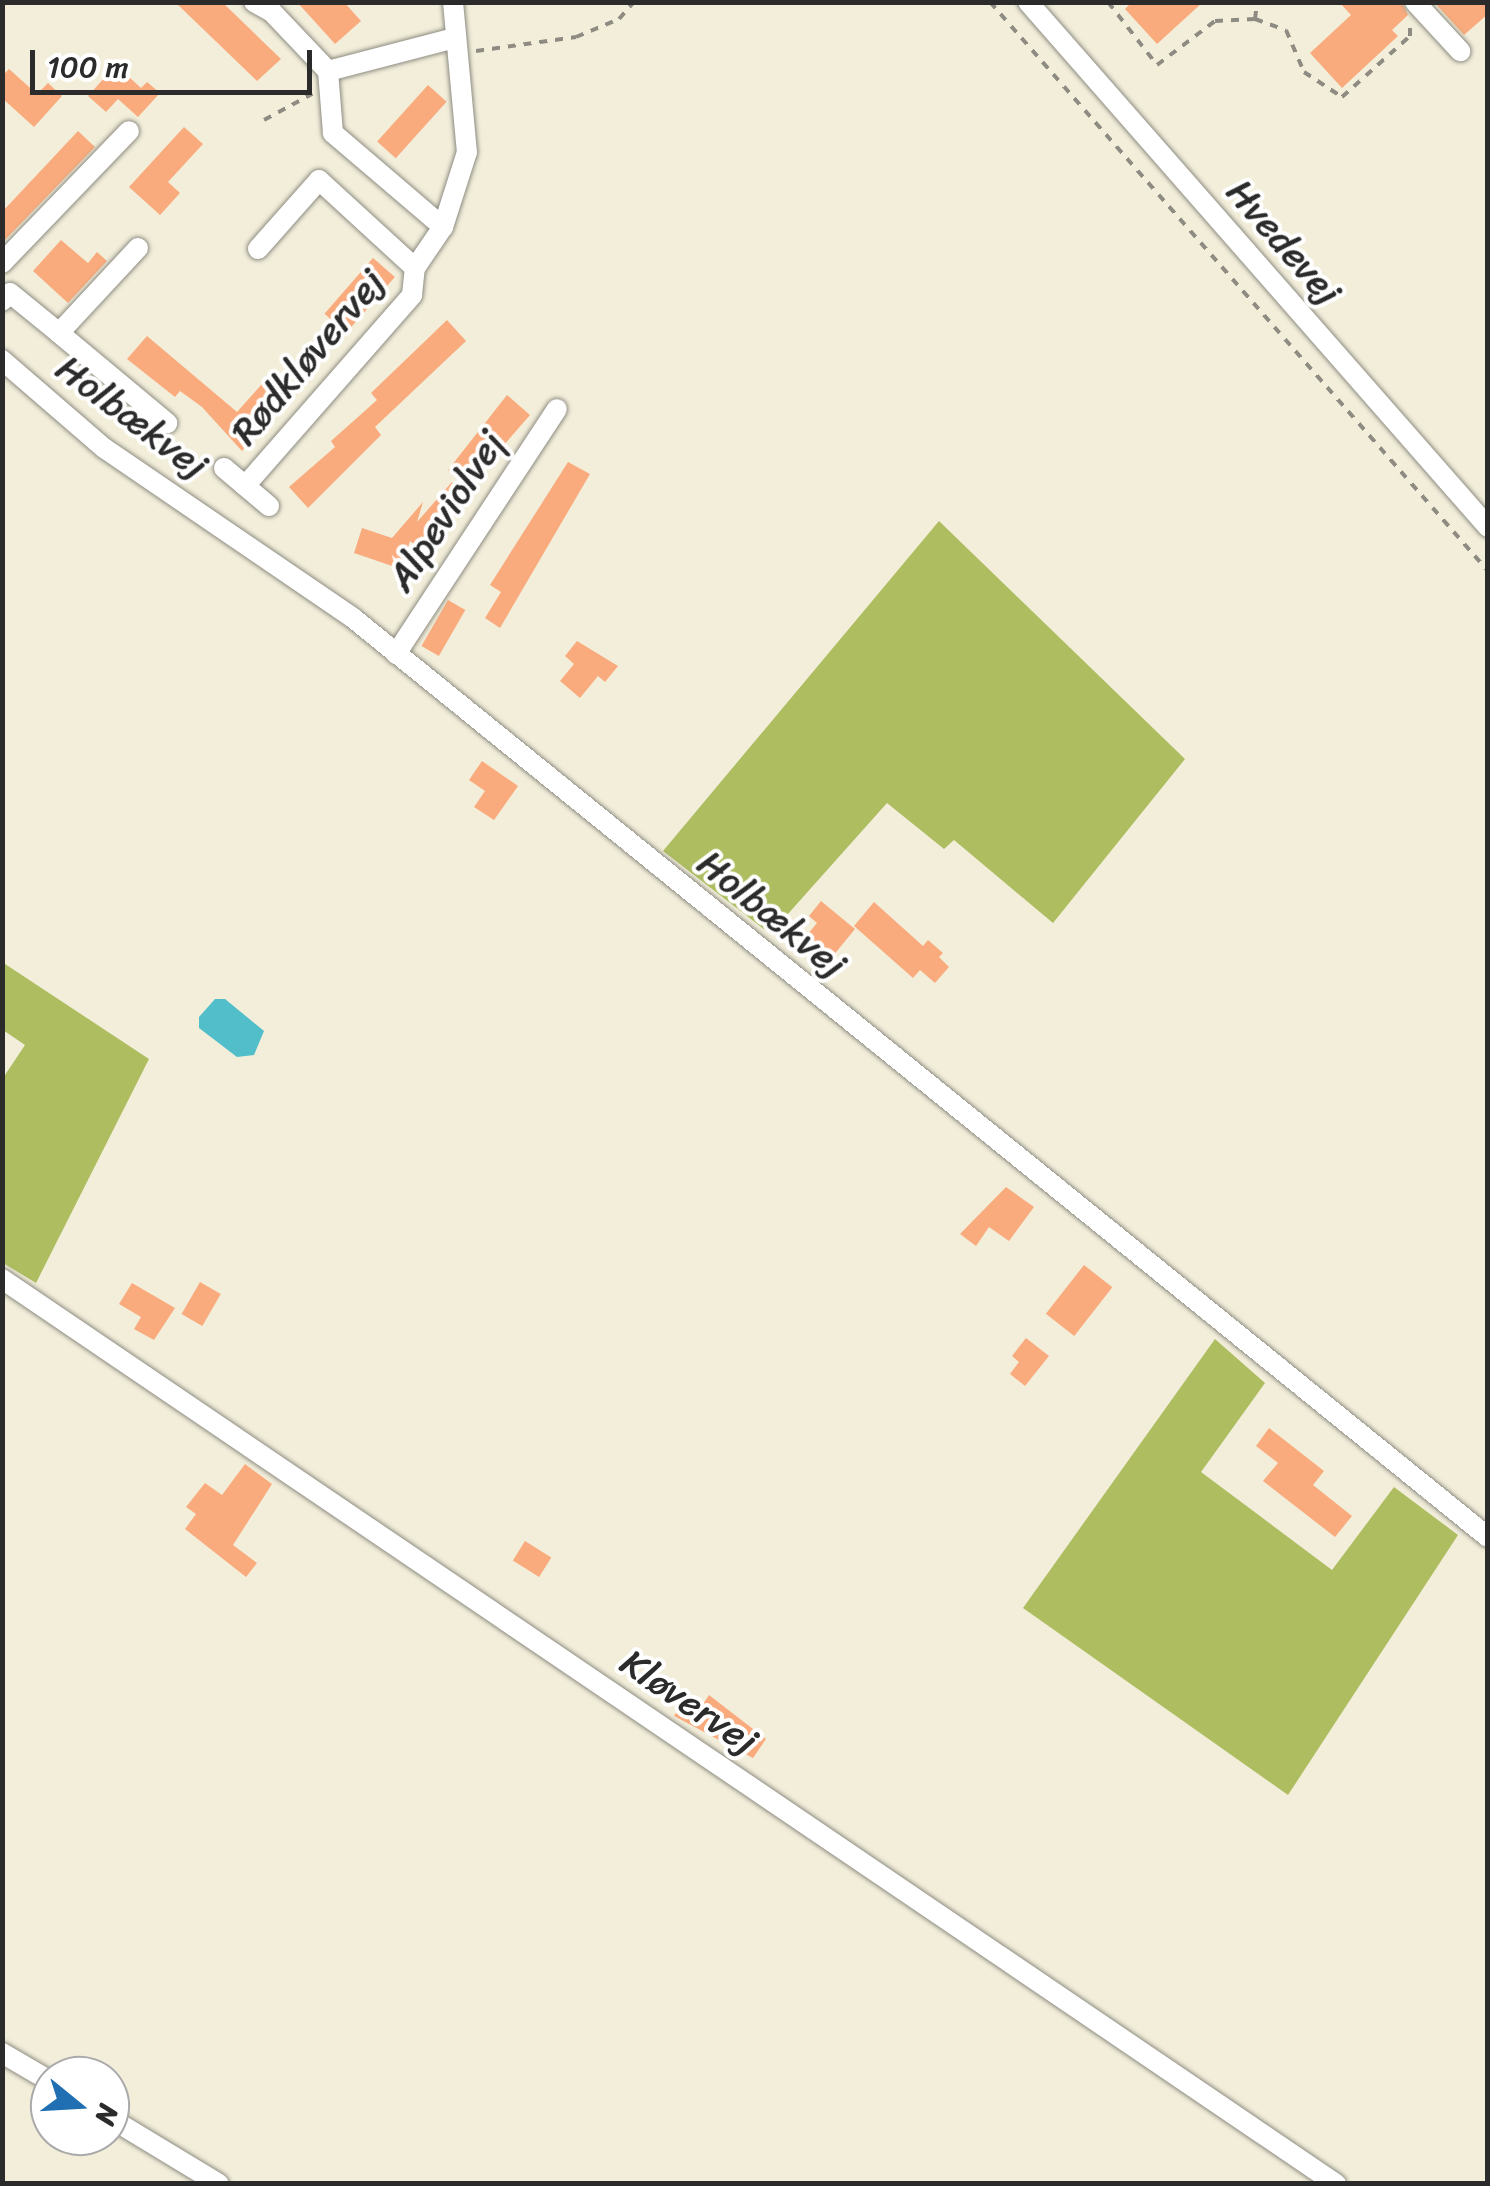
<!DOCTYPE html>
<html>
<head>
<meta charset="utf-8">
<style>
  body { margin:0 }
  #map { position:relative; width:1490px; height:2186px; overflow:hidden; background:#f2eeda; font-family:Sriracha,sans-serif }
  div>[style] { position:absolute }
  [style*='--x'] { left:calc(var(--x)*1px); top:calc(var(--y)*1px); width:calc(var(--w)*1px); rotate:calc(var(--a)*1deg) }
  .green>* { inset:0; background:#adbd60 }
  .water>* { inset:0; background:#51beca }
  .building>* { inset:0; background:#f9ab7d; transform-origin:0 0 }
  .path>* { height:4px; margin-top:-2px; transform-origin:0; background:repeating-linear-gradient(90deg,#8e8c82 0 8px,transparent 0 16px) }
  .roads { filter:drop-shadow(0 0 2px #8e8c82) drop-shadow(0 0 2px #8e8c82) }
  .minor>* { height:20px; margin:-10px; padding:0 10px; transform-origin:10px; border-radius:10px; background:#fff }
  span { translate:-50% -50%; white-space:nowrap; text-align:center; line-height:1.15; -webkit-text-stroke:8px #fff; paint-order:stroke }
  .street-label { font-size:38px; color:#2b2b2b }
  .frame { position:absolute; inset:0; border:5px solid #2b2b2b; pointer-events:none }
  .north { position:absolute; left:30px; top:2056px; width:100px; height:100px; box-sizing:border-box; background:#fff; border:2px solid #aaa; border-radius:50%; rotate:108deg; font-size:28px; font-weight:700; line-height:40px; text-align:center; color:#2b2b2b }
  .north::after { content:''; display:block; margin:auto; width:35px; height:45px; background:#1f6fb2; clip-path:polygon(50% 0,100% 100%,50% 72%,0 100%) }
  .scale { position:absolute; left:30px; top:50px; width:282px; height:45px; box-sizing:border-box; border:5px solid #2b2b2b; border-top:0; padding-left:12px; font-size:30px; line-height:35px; white-space:nowrap; color:#2b2b2b; -webkit-text-stroke:8px #fff; paint-order:stroke }
</style>
</head>
<body>
<div id="map">
  <div class="green">
    <i style="clip-path:polygon(939px 521px,1185px 759px,1053px 923px,954px 840px,944px 849px,887px 803px,770px 934px,663px 851px)"></i>
    <i style="clip-path:polygon(2px 962px,149px 1059px,36px 1283px,3px 1263px,3px 1078px,25px 1045px,3px 1030px)"></i>
    <i style="clip-path:polygon(1215px 1339px,1265px 1383px,1201px 1472px,1332px 1570px,1394px 1487px,1458px 1535px,1288px 1795px,1023px 1608px)"></i>
  </div>
  <div class="water">
    <i style="clip-path:polygon(215px 999px,225px 999px,264px 1031px,254px 1055px,237px 1057px,199px 1028px,199px 1017px)"></i>
  </div>
  <div class="building">
    <i style="clip-path:polygon(175px 2px,222px 2px,281px 59px,257px 81px)"></i>
    <i style="clip-path:polygon(297px 2px,344px 2px,361px 21px,335px 44px)"></i>
    <i style="clip-path:polygon(1132px 2px,1203px 2px,1157px 44px,1125px 9px)"></i>
    <i style="clip-path:polygon(1339px 2px,1402px 2px,1408px 15px,1392px 30px,1398px 36px,1342px 88px,1310px 53px,1351px 15px)"></i>
    <i style="clip-path:polygon(1434px 2px,1488px 2px,1488px 14px,1464px 35px)"></i>
    <i style="clip-path:polygon(116px 65px,141px 88px,147px 82px,160px 93px,138px 117px,118px 99px,106px 112px,88px 96px)"></i>
    <i style="clip-path:polygon(9px 69px,37px 94px,48px 83px,62px 96px,34px 127px,2px 98px,2px 76px)"></i>
    <i style="left:428px;top:85px;width:25px;height:76px;rotate:42deg"></i>
    <i style="clip-path:polygon(184px 127px,203px 144px,168px 182px,180px 193px,160px 215px,129px 187px)"></i>
    <i style="clip-path:polygon(78px 131px,95px 147px,2px 243px,2px 212px)"></i>
    <i style="clip-path:polygon(61px 240px,88px 263px,97px 252px,107px 261px,68px 303px,33px 271px)"></i>
    <i style="left:373px;top:258px;width:29px;height:74px;rotate:41deg"></i>
    <i style="clip-path:polygon(447px 320px,466px 341px,375px 427px,381px 435px,308px 508px,289px 487px,335px 447px,331px 441px,377px 400px,371px 393px)"></i>
    <i style="clip-path:polygon(147px 336px,237px 412px,269px 376px,291px 395px,242px 451px,202px 407px,180px 391px,175px 397px,127px 359px)"></i>
    <i style="clip-path:polygon(507px 395px,530px 415px,484px 468px,478px 463px,462px 482px,448px 470px)"></i>
    <i style="clip-path:polygon(568px 462px,590px 474px,500px 628px,485px 618px,501px 592px,490px 585px)"></i>
    <i style="clip-path:polygon(452px 482px,472px 500px,421px 550px,410px 541px,401px 569px,354px 553px,362px 528px,392px 538px,423px 502px,417px 522px)"></i>
    <i style="left:448px;top:600px;width:20px;height:53px;rotate:30deg"></i>
    <i style="clip-path:polygon(577px 641px,618px 666px,605px 682px,598px 676px,580px 698px,560px 681px,574px 664px,565px 656px)"></i>
    <i style="clip-path:polygon(482px 761px,518px 786px,494px 820px,474px 807px,485px 791px,469px 780px)"></i>
    <i style="clip-path:polygon(821px 901px,855px 929px,828px 962px,802px 941px,817px 923px,809px 916px)"></i>
    <i style="clip-path:polygon(874px 902px,923px 946px,928px 940px,943px 953px,939px 957px,949px 967px,935px 983px,920px 970px,913px 978px,854px 926px)"></i>
    <i style="clip-path:polygon(1006px 1187px,1034px 1207px,1009px 1241px,989px 1227px,976px 1246px,960px 1234px)"></i>
    <i style="left:1084px;top:1265px;width:36px;height:62px;rotate:38deg"></i>
    <i style="left:200px;top:1282px;width:24px;height:37px;rotate:30deg"></i>
    <i style="clip-path:polygon(132px 1283px,175px 1308px,154px 1340px,134px 1329px,141px 1317px,119px 1304px)"></i>
    <i style="clip-path:polygon(1026px 1338px,1049px 1356px,1025px 1386px,1010px 1374px,1019px 1362px,1012px 1356px)"></i>
    <i style="clip-path:polygon(1269px 1428px,1324px 1471px,1313px 1485px,1352px 1516px,1335px 1537px,1263px 1481px,1278px 1463px,1256px 1446px)"></i>
    <i style="clip-path:polygon(245px 1464px,272px 1484px,233px 1545px,257px 1563px,246px 1577px,185px 1529px,196px 1514px,186px 1507px,205px 1483px,222px 1495px)"></i>
    <i style="left:525px;top:1541px;width:31px;height:23px;rotate:32deg"></i>
    <i style="clip-path:polygon(709px 1695px,766px 1739px,753px 1758px,674px 1716px,687px 1697px,702px 1706px)"></i>
  </div>
  <div class="path">
    <i style="--x:990;--y:2;--w:756;--a:48.81"></i>
    <i style="--x:1108;--y:2;--w:80;--a:52.1"></i>
    <i style="--x:1157;--y:65;--w:73;--a:-37.2"></i>
    <i style="--x:1215;--y:21;--w:40;--a:-2.9"></i>
    <i style="--x:1255;--y:19;--w:17;--a:-83"></i>
    <i style="--x:1255;--y:19;--w:33;--a:20"></i>
    <i style="--x:1286;--y:30;--w:46;--a:66.8"></i>
    <i style="--x:1304;--y:72;--w:45;--a:33.3"></i>
    <i style="--x:1342;--y:97;--w:91;--a:-41.9"></i>
    <i style="--x:1410;--y:36;--w:8;--a:-90"></i>
    <i style="--x:476;--y:51;--w:101;--a:-8"></i>
    <i style="--x:576;--y:37;--w:47;--a:-22.7"></i>
    <i style="--x:619;--y:19;--w:23;--a:-49"></i>
    <i style="--x:264;--y:120;--w:55;--a:-28.4"></i>
  </div>
  <div class="roads">
    <div class="minor">
      <i style="--x:254;--y:2;--w:21;--a:29"></i>
      <i style="--x:272;--y:12;--w:81;--a:46.5"></i>
      <i style="--x:453;--y:2;--w:151;--a:84.7"></i>
      <i style="--x:467;--y:152;--w:79;--a:107.7"></i>
      <i style="--x:443;--y:227;--w:145;--a:-139.5"></i>
      <i style="--x:333;--y:133;--w:62;--a:-94.6"></i>
      <i style="--x:328;--y:71;--w:131;--a:-14.6"></i>
      <i style="--x:1028;--y:2;--w:698;--a:48.78"></i>
      <i style="--x:1415;--y:2;--w:67;--a:47.4"></i>
      <i style="--x:258;--y:249;--w:92;--a:-48.5"></i>
      <i style="--x:319;--y:180;--w:130;--a:42.5"></i>
      <i style="--x:2;--y:263;--w:183;--a:-46.1"></i>
      <i style="--x:415;--y:268;--w:50;--a:-55.7"></i>
      <i style="--x:2;--y:301;--w:11;--a:-45"></i>
      <i style="--x:10;--y:293;--w:63;--a:39.2"></i>
      <i style="--x:59;--y:333;--w:116;--a:-47.1"></i>
      <i style="--x:59;--y:333;--w:141;--a:39.8"></i>
      <i style="--x:2;--y:360;--w:135;--a:40.8"></i>
      <i style="--x:104;--y:448;--w:301;--a:34.3"></i>
      <i style="--x:353;--y:618;--w:1460;--a:39"></i>
      <i style="--x:224;--y:468;--w:59;--a:40.2"></i>
      <i style="--x:245;--y:486;--w:254;--a:-48.8"></i>
      <i style="--x:412;--y:295;--w:27;--a:-84"></i>
      <i style="--x:396;--y:654;--w:293;--a:-56.7"></i>
      <i style="--x:2;--y:1279;--w:1612;--a:34.15"></i>
      <i style="--x:2;--y:2053;--w:56;--a:30.3"></i>
      <i style="--x:110;--y:2118;--w:127;--a:31.2"></i>
    </div>
  </div>
  <div class="street-label">
    <span style="left:1284px;top:242px;rotate:49deg">Hvedevej</span>
    <span style="left:308px;top:357px;rotate:-50deg">Rødkløvervej</span>
    <span style="left:132px;top:417px;rotate:37deg">Holbækvej</span>
    <span style="left:446px;top:511px;rotate:-57deg">Alpeviolvej</span>
    <span style="left:772px;top:914px;rotate:39deg">Holbækvej</span>
    <span style="left:689px;top:1702px;rotate:34deg">Kløvervej</span>
  </div>
  <div class="frame"></div>
  <div class="north">N</div>
  <div class="scale">100 m</div>
</div>
</body>
</html>
